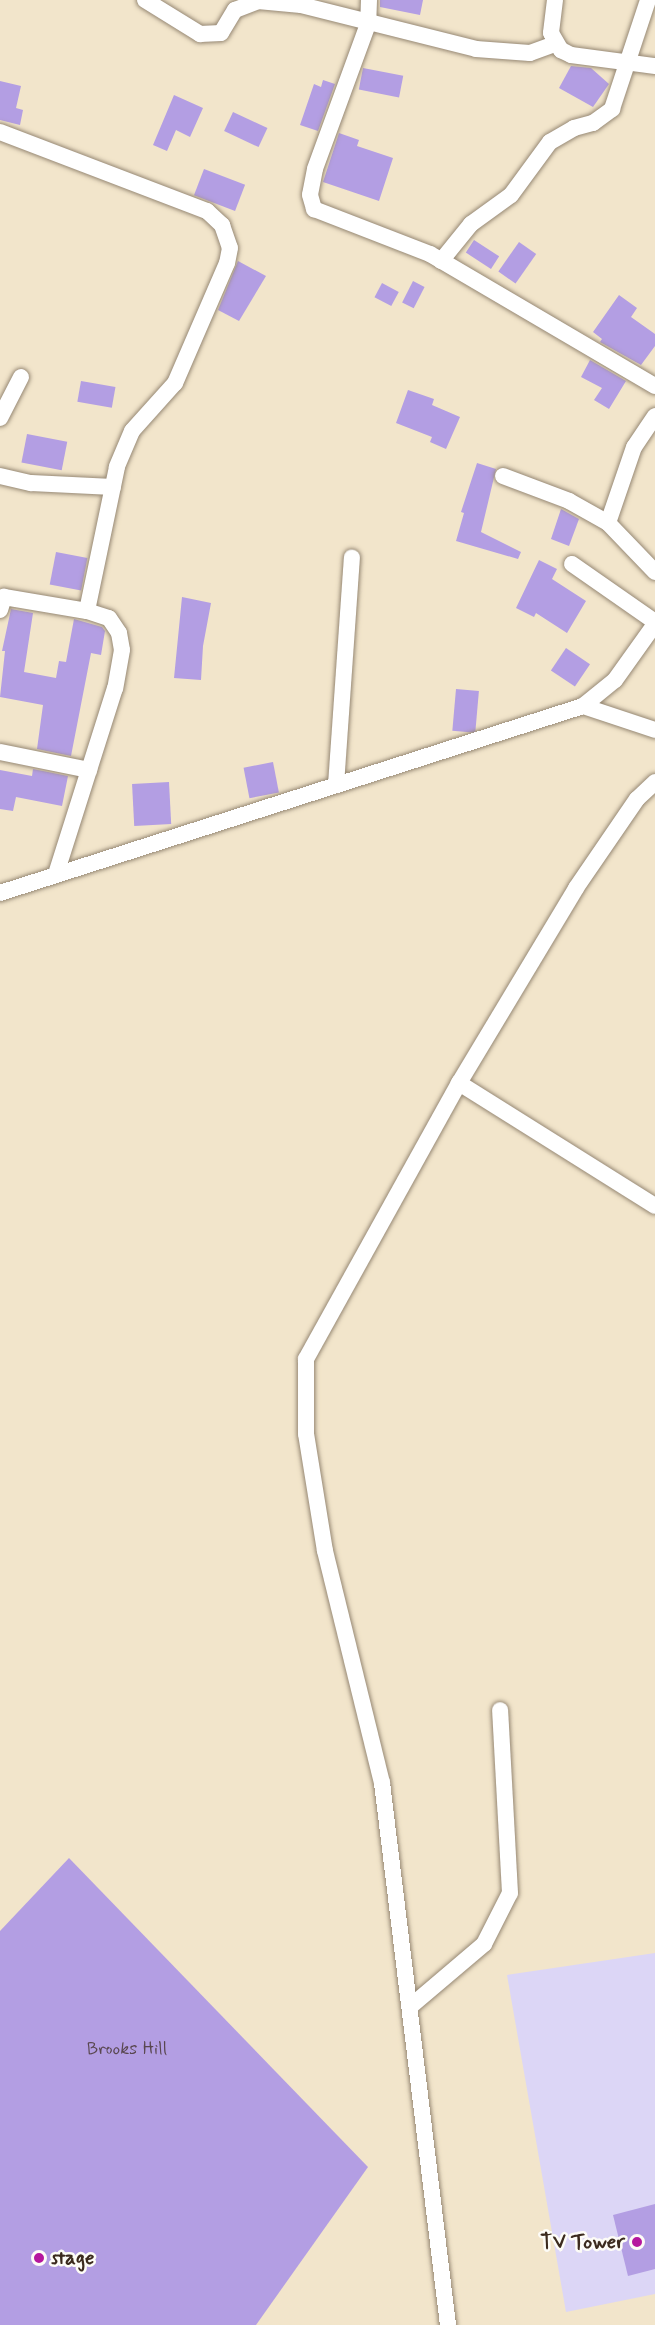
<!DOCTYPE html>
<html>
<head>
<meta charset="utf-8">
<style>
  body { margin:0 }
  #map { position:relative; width:655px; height:2325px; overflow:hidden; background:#f2e5cb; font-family:Mynerve,sans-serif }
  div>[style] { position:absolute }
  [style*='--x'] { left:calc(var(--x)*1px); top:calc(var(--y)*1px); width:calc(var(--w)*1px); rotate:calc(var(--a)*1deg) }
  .built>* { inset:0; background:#dcd6f6 }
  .building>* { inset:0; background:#b39ee3; transform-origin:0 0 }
  .roads { filter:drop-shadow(0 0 2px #968874) drop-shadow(0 0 2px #968874) }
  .street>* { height:16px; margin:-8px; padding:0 8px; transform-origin:8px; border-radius:8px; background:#fff }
  .dots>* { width:16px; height:16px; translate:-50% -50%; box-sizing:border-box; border:3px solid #fdfcf7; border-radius:50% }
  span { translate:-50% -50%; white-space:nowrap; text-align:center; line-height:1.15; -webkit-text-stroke:5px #fdfcf7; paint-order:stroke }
  .number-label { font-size:18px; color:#59474f }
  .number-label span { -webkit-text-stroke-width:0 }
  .poi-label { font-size:21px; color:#3b2a1e; font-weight:700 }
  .right { translate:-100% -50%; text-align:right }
  .left { translate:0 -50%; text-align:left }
</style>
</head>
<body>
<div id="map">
  <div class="built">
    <i style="clip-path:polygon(655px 1953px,655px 2294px,566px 2312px,507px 1975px)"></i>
  </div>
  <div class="building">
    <i style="clip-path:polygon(380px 0,423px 0,420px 15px,380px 7px)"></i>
    <i style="clip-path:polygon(571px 66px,591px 68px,609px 84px,593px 107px,559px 88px)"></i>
    <i style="left:363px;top:68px;width:41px;height:22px;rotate:11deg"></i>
    <i style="clip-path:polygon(323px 80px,335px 84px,318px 131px,300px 125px,314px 84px,321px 87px)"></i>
    <i style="clip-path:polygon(0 81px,21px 86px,16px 108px,23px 110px,20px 125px,0 120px)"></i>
    <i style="clip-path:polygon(174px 95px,203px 108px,190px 137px,176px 130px,167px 151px,153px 145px)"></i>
    <i style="left:233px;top:112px;width:38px;height:21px;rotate:25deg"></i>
    <i style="clip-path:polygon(339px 133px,359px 140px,357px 146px,393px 158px,379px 201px,323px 182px)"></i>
    <i style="left:204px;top:169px;width:44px;height:28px;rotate:21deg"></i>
    <i style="left:474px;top:240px;width:30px;height:15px;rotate:33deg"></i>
    <i style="left:519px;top:242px;width:21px;height:36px;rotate:35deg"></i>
    <i style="clip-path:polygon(238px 261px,266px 276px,239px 321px,218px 310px)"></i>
    <i style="left:413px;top:281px;width:13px;height:24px;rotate:27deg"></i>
    <i style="left:382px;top:283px;width:19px;height:16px;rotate:28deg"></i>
    <i style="clip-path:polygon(619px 295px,637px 308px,631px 317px,655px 334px,655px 346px,641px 365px,600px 342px,602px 339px,593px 332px)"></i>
    <i style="clip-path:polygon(590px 360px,626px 381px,609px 409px,594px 400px,602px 388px,581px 377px)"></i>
    <i style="left:81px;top:381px;width:35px;height:21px;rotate:10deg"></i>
    <i style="clip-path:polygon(408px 390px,434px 399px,432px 405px,460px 417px,446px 449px,430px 442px,432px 437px,396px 423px)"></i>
    <i style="left:27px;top:434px;width:41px;height:29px;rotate:11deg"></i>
    <i style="clip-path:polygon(477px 463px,496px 469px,481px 532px,521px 552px,518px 559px,456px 541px,464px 513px,461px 512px)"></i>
    <i style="clip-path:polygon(561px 509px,579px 519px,569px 546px,551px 539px)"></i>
    <i style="left:56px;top:552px;width:32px;height:33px;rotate:11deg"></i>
    <i style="clip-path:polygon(539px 560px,557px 569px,552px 579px,586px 601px,567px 633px,536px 613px,534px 617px,516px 608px)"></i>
    <i style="clip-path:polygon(182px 597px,211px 603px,203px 646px,201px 680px,174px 678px)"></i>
    <i style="clip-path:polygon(11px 609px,33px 613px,24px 672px,56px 678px,59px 661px,66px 662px,74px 619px,102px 627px,105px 631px,101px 655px,91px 653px,71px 756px,37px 749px,43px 705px,0 697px,5px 651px,2px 651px)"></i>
    <i style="left:566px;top:648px;width:29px;height:27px;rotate:34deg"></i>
    <i style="left:456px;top:689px;width:23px;height:42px;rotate:5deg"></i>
    <i style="left:273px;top:762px;width:31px;height:30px;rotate:79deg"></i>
    <i style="clip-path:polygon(33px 769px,68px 776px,62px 806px,16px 797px,13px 811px,0 809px,0 770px,32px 776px)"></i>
    <i style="left:169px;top:782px;width:42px;height:37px;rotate:87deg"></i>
    <i style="clip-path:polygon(69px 1858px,368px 2167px,256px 2325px,0 2325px,0 1931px)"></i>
    <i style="clip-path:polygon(655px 2204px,655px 2269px,628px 2276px,613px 2215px)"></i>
  </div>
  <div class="roads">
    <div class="street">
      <i style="--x:145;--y:0;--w:65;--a:31.7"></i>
      <i style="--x:200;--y:34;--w:21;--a:-3"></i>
      <i style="--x:221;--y:33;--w:27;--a:-59"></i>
      <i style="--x:235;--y:10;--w:25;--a:-21"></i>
      <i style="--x:258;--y:1;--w:43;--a:5.3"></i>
      <i style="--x:301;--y:5;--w:180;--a:14.1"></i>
      <i style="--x:476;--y:49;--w:54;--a:4.2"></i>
      <i style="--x:530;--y:53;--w:27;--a:-20"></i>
      <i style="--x:369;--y:0;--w:24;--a:92"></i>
      <i style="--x:368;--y:24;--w:154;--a:110.1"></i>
      <i style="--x:315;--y:169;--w:26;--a:101"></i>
      <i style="--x:310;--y:195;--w:15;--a:74"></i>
      <i style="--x:314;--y:209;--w:124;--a:21.2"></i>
      <i style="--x:430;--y:254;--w:261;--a:30.4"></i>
      <i style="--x:555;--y:0;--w:33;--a:97"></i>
      <i style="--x:551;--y:33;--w:20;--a:60"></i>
      <i style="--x:561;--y:50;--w:11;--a:27"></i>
      <i style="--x:571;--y:55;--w:85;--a:7.5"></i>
      <i style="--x:0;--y:132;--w:222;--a:20.9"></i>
      <i style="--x:207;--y:211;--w:21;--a:43"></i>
      <i style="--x:222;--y:225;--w:24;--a:71"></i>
      <i style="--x:230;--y:248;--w:15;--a:101"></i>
      <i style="--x:227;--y:263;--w:131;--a:113.4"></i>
      <i style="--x:175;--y:383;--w:64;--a:131.9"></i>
      <i style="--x:132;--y:431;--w:39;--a:113"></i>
      <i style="--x:117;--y:467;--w:147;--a:101.8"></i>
      <i style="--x:87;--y:611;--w:23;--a:18"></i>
      <i style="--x:109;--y:618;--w:18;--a:56"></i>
      <i style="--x:119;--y:633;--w:17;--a:80"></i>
      <i style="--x:122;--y:650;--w:39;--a:100"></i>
      <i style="--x:115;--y:688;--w:195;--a:107.6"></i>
      <i style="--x:441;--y:261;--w:48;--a:-51"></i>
      <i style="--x:471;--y:224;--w:49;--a:-35.9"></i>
      <i style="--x:511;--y:195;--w:66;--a:-53.7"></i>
      <i style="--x:550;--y:142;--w:28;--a:-30"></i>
      <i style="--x:574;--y:128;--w:20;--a:-15"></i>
      <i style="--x:593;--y:123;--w:24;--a:-36"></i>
      <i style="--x:612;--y:109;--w:115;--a:-71.7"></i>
      <i style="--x:655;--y:416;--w:37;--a:124"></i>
      <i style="--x:634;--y:447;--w:80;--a:108.9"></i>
      <i style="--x:608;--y:523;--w:68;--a:46.2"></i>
      <i style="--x:0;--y:418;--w:46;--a:-62.9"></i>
      <i style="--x:0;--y:476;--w:32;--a:13"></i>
      <i style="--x:31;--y:483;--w:82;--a:2.8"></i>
      <i style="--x:503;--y:476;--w:71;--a:20.7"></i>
      <i style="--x:569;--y:501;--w:45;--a:29.4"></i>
      <i style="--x:572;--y:564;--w:101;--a:34.9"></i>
      <i style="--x:0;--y:610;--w:14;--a:-73"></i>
      <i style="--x:4;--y:597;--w:84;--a:9.6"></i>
      <i style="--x:583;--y:706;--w:41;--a:-39.1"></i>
      <i style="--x:615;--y:680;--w:69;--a:-54.5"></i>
      <i style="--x:0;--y:752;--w:91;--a:11.4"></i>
      <i style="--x:336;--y:785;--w:228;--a:-86"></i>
      <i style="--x:0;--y:893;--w:612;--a:-17.78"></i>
      <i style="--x:583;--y:706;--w:76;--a:18.4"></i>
      <i style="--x:459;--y:1083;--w:231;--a:32.1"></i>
      <i style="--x:411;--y:2006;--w:96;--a:-40.3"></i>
      <i style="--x:484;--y:1944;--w:57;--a:-63"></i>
      <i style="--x:510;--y:1893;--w:183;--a:-93.1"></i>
      <i style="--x:448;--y:2325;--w:546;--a:-96.94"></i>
      <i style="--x:382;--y:1783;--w:239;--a:-103.8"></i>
      <i style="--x:325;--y:1551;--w:119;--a:-99.2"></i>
      <i style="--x:306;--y:1434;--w:75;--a:-90"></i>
      <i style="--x:306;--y:1359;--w:316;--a:-61"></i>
      <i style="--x:459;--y:1083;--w:227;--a:-59"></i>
      <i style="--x:576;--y:888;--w:108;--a:-55.6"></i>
      <i style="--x:637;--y:799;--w:25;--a:-43"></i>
    </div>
  </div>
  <div class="dots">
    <i style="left:637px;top:2242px;background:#b5179e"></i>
    <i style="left:39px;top:2258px;background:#b5179e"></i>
  </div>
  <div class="number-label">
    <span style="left:127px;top:2049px">Brooks Hill</span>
  </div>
  <div class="poi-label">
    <span class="right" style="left:625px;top:2242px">TV Tower</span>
    <span class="left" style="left:51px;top:2258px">stage</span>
  </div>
</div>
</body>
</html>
